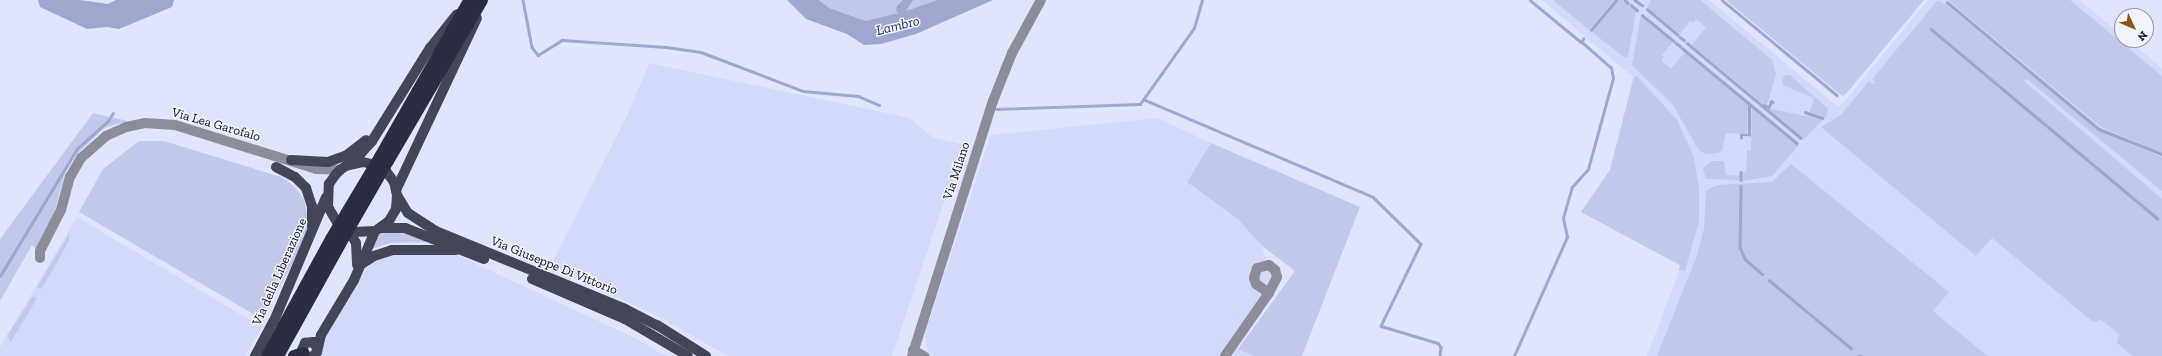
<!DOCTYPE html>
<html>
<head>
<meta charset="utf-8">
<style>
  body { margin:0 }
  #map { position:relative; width:2162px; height:356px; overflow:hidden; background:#e0e5fe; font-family:"Zilla Slab",serif }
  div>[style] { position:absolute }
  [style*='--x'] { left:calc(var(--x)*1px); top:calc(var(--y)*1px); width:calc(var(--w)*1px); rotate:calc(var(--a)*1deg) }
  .built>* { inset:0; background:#d2d9f9 }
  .green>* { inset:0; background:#c0c8ec }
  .water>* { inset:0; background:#9fa7d0 }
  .stream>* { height:2.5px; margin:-1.25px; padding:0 1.25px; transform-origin:1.25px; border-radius:1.25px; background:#9fa7d0 }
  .minor>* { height:10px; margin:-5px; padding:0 5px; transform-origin:5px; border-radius:5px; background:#8b8d98 }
  .major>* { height:10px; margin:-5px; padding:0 5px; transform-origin:5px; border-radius:5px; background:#434657 }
  .highway>* { height:12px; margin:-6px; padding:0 6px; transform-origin:6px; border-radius:6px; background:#2a2e40 }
  .highway-bridge>* { height:12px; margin:-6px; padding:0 6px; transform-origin:6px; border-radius:6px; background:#2a2e40 }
  span { translate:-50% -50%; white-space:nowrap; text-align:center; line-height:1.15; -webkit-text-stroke:3px #f1f3fd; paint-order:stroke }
  .street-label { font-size:13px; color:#0d0e16 }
  .water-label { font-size:14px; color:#262b5d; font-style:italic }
  .north { position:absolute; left:2114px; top:8px; width:40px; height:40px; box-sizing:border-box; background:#f1f3fd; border:1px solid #9697a1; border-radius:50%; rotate:134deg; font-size:11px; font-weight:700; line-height:16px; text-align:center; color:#0d0e16 }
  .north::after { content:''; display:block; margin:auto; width:14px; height:18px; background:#8e560d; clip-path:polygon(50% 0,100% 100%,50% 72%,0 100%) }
</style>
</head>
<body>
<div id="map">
  <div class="built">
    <i style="clip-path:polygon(1542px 0,1709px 0,1837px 106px,1843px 103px,1928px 0,2079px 0,2122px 35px,2122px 40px,2128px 40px,2162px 68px,2162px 356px,1647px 356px,1681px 266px,1581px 212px,1610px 170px,1633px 77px)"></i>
    <i style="clip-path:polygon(649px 63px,910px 118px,932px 137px,963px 145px,892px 356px,728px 356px,656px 315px,550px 267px,627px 116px)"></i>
    <i style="clip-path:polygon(1157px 118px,1211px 143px,1187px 182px,1239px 219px,1262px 246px,1267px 265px,1277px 273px,1232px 346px,1254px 356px,929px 356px,925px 333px,991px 135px)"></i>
    <i style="clip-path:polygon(77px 217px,262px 327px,245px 356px,0 356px,0 347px)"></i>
    <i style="clip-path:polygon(448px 251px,635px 338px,666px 356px,316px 356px,357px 279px,374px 260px,386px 254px)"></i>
  </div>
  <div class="green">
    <i style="clip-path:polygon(819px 0,937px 0,887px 18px,866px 21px,829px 8px)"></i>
    <i style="clip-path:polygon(1553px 0,1614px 0,1589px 30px)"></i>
    <i style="clip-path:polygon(1618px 0,1622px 0,1636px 12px,1628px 56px,1625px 58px,1592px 32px)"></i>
    <i style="clip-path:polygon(1651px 0,1700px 0,1772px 60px,1776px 74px,1767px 105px,1762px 103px,1692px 45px,1706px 27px,1696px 19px,1693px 23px,1690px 21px,1680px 34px,1647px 8px)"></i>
    <i style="clip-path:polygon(1726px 0,1924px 0,1846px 94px,1842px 96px)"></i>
    <i style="clip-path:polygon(1948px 0,2070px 0,2162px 76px,2162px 153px,2101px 127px)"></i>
    <i style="clip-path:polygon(1937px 1px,1943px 2px,1942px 4px,1946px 4px,2100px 131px,2162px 157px,2162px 191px,2027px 79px,2024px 81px,2162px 199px,2162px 356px,2133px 356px,2117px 343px,2119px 334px,2100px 319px,2097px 322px,2092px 321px,1992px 238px,1976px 256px,1821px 127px,1841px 115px,1869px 81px,1873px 84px,1875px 82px,1872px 79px)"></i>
    <i style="clip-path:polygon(1641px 15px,1673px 42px,1662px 55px,1664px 57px,1661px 60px,1671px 69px,1685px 52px,1748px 104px,1747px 134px,1726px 133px,1722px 150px,1718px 153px,1706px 154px,1699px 151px,1673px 105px,1632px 65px)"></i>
    <i style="clip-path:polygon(1785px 75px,1790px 75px,1828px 109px,1826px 117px,1803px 140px,1767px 108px,1821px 119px,1822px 116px,1810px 112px,1814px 98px,1783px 85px,1782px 78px)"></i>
    <i style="clip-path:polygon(1637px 76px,1677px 120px,1694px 157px,1699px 188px,1699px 221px,1685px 271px,1679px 270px,1680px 265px,1581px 212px,1610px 170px,1634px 77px)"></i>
    <i style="clip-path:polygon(1752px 108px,1798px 146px,1772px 176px,1743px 181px,1743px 172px,1746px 172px,1747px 151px,1751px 150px)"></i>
    <i style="clip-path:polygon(93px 113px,128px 121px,104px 128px,75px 156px,65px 173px,54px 214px,37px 249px,32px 245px,0 301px,0 239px)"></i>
    <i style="clip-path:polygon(139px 141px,164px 141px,281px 177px,294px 186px,304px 200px,309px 220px,307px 237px,262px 319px,79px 212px,103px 169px)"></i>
    <i style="clip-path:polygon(1211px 143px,1360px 207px,1302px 356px,1254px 356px,1238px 349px,1295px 271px,1262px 246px,1238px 219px,1187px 182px)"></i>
    <i style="clip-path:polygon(1712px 161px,1724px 161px,1726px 175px,1740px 176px,1739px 180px,1706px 179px,1703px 168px)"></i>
    <i style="clip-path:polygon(1791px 164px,1949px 292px,1933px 311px,1987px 356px,1657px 356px,1697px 255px,1704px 229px,1706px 191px,1717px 185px,1772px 182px)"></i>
    <i style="clip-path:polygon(380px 233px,407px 233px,430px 242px,390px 243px,369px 250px)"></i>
    <i style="clip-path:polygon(69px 234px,69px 241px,43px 287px,40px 289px,37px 287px)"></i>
    <i style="clip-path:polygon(33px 296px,37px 298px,11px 342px,7px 336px)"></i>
  </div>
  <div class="water">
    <i style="clip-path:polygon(38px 0,80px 0,108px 4px,116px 0,174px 0,172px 7px,119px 29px,107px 27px,87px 29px,40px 7px)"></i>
    <i style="clip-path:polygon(787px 0,819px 0,829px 8px,866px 21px,899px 13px,896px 11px,897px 6px,903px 0,913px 0,906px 11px,937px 0,993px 0,916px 34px,881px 44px,864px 45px,847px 34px,806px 19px)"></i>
  </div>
  <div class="stream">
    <i style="--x:523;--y:0;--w:48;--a:79.2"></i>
    <i style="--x:532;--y:47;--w:10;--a:53"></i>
    <i style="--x:538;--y:55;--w:28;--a:-32"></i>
    <i style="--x:562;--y:40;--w:104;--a:3.9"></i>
    <i style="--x:666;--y:47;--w:35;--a:8"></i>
    <i style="--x:701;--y:52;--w:109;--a:20.9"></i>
    <i style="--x:803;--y:91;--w:55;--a:5.2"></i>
    <i style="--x:858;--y:96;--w:23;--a:23"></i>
    <i style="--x:1530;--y:0;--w:66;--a:39.5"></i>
    <i style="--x:1581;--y:42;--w:4;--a:-56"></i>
    <i style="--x:1625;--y:0;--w:4;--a:45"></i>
    <i style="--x:1635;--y:0;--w:9;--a:36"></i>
    <i style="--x:1722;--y:0;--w:149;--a:39.6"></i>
    <i style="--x:1947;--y:2;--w:198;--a:39.9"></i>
    <i style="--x:2099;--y:129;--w:68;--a:21.6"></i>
    <i style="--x:1631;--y:5;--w:8;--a:40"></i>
    <i style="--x:1647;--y:9;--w:40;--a:40"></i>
    <i style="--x:1642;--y:15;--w:41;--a:39.1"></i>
    <i style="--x:1931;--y:29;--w:295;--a:39.9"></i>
    <i style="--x:1591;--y:30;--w:39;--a:-50"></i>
    <i style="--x:1680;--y:37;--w:5;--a:37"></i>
    <i style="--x:1676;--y:43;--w:5;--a:37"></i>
    <i style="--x:1687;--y:43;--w:148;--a:39.8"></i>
    <i style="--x:1682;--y:48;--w:149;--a:39.6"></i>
    <i style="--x:1145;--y:100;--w:248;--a:23"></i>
    <i style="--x:1373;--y:197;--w:67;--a:44.4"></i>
    <i style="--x:1421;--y:244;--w:91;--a:116"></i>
    <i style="--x:1381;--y:326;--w:59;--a:16.6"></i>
    <i style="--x:1438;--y:343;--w:5;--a:53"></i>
    <i style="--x:1441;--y:347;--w:9;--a:96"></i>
    <i style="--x:1764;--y:105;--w:5;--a:22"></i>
    <i style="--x:1769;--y:107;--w:6;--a:-72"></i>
    <i style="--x:1771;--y:101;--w:2;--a:27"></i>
    <i style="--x:996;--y:109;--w:144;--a:-2"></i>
    <i style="--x:1140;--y:104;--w:93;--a:-54.6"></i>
    <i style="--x:1194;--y:28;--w:29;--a:-74"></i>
    <i style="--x:1805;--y:112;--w:18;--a:19"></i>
    <i style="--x:1741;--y:138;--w:3;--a:-90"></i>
    <i style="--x:1741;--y:135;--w:8;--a:0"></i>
    <i style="--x:1749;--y:135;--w:31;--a:-90"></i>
    <i style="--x:1741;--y:172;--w:8;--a:90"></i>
    <i style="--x:1741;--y:186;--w:61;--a:90.9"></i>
    <i style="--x:1740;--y:247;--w:13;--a:67"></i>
    <i style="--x:1745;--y:259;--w:23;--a:41"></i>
    <i style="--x:0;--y:276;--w:149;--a:-58.8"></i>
    <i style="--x:77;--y:149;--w:42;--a:-42.1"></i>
    <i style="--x:108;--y:121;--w:9;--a:-58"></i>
    <i style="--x:1769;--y:280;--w:107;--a:39.7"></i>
    <i style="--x:1859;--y:355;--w:2;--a:27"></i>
    <i style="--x:1514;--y:356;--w:130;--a:-66"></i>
    <i style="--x:1567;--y:237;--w:19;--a:-102"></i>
    <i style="--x:1563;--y:218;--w:32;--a:-74"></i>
    <i style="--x:1572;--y:187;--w:24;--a:-48"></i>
    <i style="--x:1588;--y:169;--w:94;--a:-74.6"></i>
    <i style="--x:1613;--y:78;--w:10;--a:-101"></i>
    <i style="--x:1611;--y:68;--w:40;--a:-139"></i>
  </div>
  <div class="minor">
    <i style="--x:40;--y:258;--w:7;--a:-90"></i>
    <i style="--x:40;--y:251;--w:46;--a:-62.9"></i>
    <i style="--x:61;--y:210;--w:34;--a:-75"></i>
    <i style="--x:70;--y:177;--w:22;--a:-60"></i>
    <i style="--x:81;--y:158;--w:33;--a:-41"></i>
    <i style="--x:106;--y:136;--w:22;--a:-24"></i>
    <i style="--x:126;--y:127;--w:19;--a:-12"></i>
    <i style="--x:145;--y:123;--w:30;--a:4"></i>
    <i style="--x:175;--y:125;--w:148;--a:17.3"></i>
    <i style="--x:316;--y:169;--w:24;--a:2"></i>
    <i style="--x:1269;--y:265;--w:8;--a:40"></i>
    <i style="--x:1275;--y:270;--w:7;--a:74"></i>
    <i style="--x:1277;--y:277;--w:18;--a:117"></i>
    <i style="--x:1269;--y:293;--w:16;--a:-145"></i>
    <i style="--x:1256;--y:284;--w:6;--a:-108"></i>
    <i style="--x:1254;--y:278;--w:10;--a:-73"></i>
    <i style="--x:1257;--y:268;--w:12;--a:-14"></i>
    <i style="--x:913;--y:350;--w:13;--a:29"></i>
    <i style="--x:912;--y:356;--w:268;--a:-72.4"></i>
    <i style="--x:993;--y:101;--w:52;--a:-68.4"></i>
    <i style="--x:1012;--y:53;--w:60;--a:-61.3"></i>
    <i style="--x:1225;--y:356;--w:77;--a:-55.1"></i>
  </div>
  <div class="major">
    <i style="--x:291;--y:160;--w:37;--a:3"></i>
    <i style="--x:328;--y:162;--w:20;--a:-20"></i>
    <i style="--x:347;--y:155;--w:24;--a:-38"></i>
    <i style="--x:346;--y:166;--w:17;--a:-13"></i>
    <i style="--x:363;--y:162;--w:9;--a:13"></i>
    <i style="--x:372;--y:164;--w:16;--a:27"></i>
    <i style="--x:386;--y:171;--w:14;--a:54"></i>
    <i style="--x:394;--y:182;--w:13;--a:77"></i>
    <i style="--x:397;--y:195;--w:14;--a:94"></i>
    <i style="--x:396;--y:209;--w:14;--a:120"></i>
    <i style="--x:389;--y:221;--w:17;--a:144"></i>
    <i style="--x:375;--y:231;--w:21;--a:177"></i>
    <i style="--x:354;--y:232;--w:18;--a:-153"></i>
    <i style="--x:338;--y:224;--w:20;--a:-120"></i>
    <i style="--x:328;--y:207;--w:23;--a:-88"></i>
    <i style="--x:329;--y:184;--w:12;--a:-55"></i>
    <i style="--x:336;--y:174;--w:6;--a:-45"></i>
    <i style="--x:340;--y:170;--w:19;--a:-35"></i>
    <i style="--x:356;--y:159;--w:24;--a:-48"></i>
    <i style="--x:372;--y:141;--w:110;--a:-58.1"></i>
    <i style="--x:430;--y:48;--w:43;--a:-51.5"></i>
    <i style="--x:276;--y:167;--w:21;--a:28"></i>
    <i style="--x:295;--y:177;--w:16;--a:45"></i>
    <i style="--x:306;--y:188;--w:19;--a:72"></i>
    <i style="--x:312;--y:206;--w:20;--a:90"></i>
    <i style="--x:396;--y:190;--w:190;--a:-64.8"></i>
    <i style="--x:397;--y:195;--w:21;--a:59"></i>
    <i style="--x:408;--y:213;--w:33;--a:33"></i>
    <i style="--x:436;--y:231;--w:204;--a:22.4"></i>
    <i style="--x:625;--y:309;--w:36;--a:27"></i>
    <i style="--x:657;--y:325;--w:58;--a:32.3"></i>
    <i style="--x:380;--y:228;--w:25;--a:0"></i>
    <i style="--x:405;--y:228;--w:85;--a:21.4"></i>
    <i style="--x:349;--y:231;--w:14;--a:60"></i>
    <i style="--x:356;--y:243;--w:22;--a:87"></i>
    <i style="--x:360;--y:265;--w:17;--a:-33"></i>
    <i style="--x:374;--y:256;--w:19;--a:-18"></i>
    <i style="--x:392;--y:250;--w:64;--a:0"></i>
    <i style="--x:532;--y:279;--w:101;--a:23.3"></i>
    <i style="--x:625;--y:319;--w:73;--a:30.4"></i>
    <i style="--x:255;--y:356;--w:40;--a:-62"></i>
    <i style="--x:274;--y:321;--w:134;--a:-67.2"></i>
    <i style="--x:306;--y:356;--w:7;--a:-124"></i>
    <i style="--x:302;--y:350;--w:8;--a:-67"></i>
    <i style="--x:305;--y:343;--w:8;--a:-7"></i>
    <i style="--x:313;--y:342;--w:7;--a:56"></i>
    <i style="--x:313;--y:356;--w:6;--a:-45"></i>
    <i style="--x:317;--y:352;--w:17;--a:-77"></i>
    <i style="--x:321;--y:335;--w:64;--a:-59"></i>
    <i style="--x:354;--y:280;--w:53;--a:-66.8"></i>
  </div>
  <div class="highway">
    <i style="--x:380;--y:157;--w:180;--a:-60.3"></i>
    <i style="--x:388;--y:161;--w:186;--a:-59.7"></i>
    <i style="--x:267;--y:356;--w:133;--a:-61.3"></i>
    <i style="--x:278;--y:356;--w:128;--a:-61"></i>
    <i style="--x:294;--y:356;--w:10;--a:-17"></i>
  </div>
  <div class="highway-bridge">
    <i style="--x:331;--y:239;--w:96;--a:-59.1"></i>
    <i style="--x:340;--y:244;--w:96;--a:-60"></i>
  </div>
  <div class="street-label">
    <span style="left:216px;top:125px;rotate:16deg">Via Lea Garofalo</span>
    <span style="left:957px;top:171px;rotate:-72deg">Via Milano</span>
    <span style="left:554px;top:266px;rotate:22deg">Via Giuseppe Di Vittorio</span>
    <span style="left:280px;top:272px;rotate:-66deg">Via della Liberazione</span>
  </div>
  <div class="water-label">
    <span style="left:898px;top:26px;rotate:-14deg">Lambro</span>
  </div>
  <div class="north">N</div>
</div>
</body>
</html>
